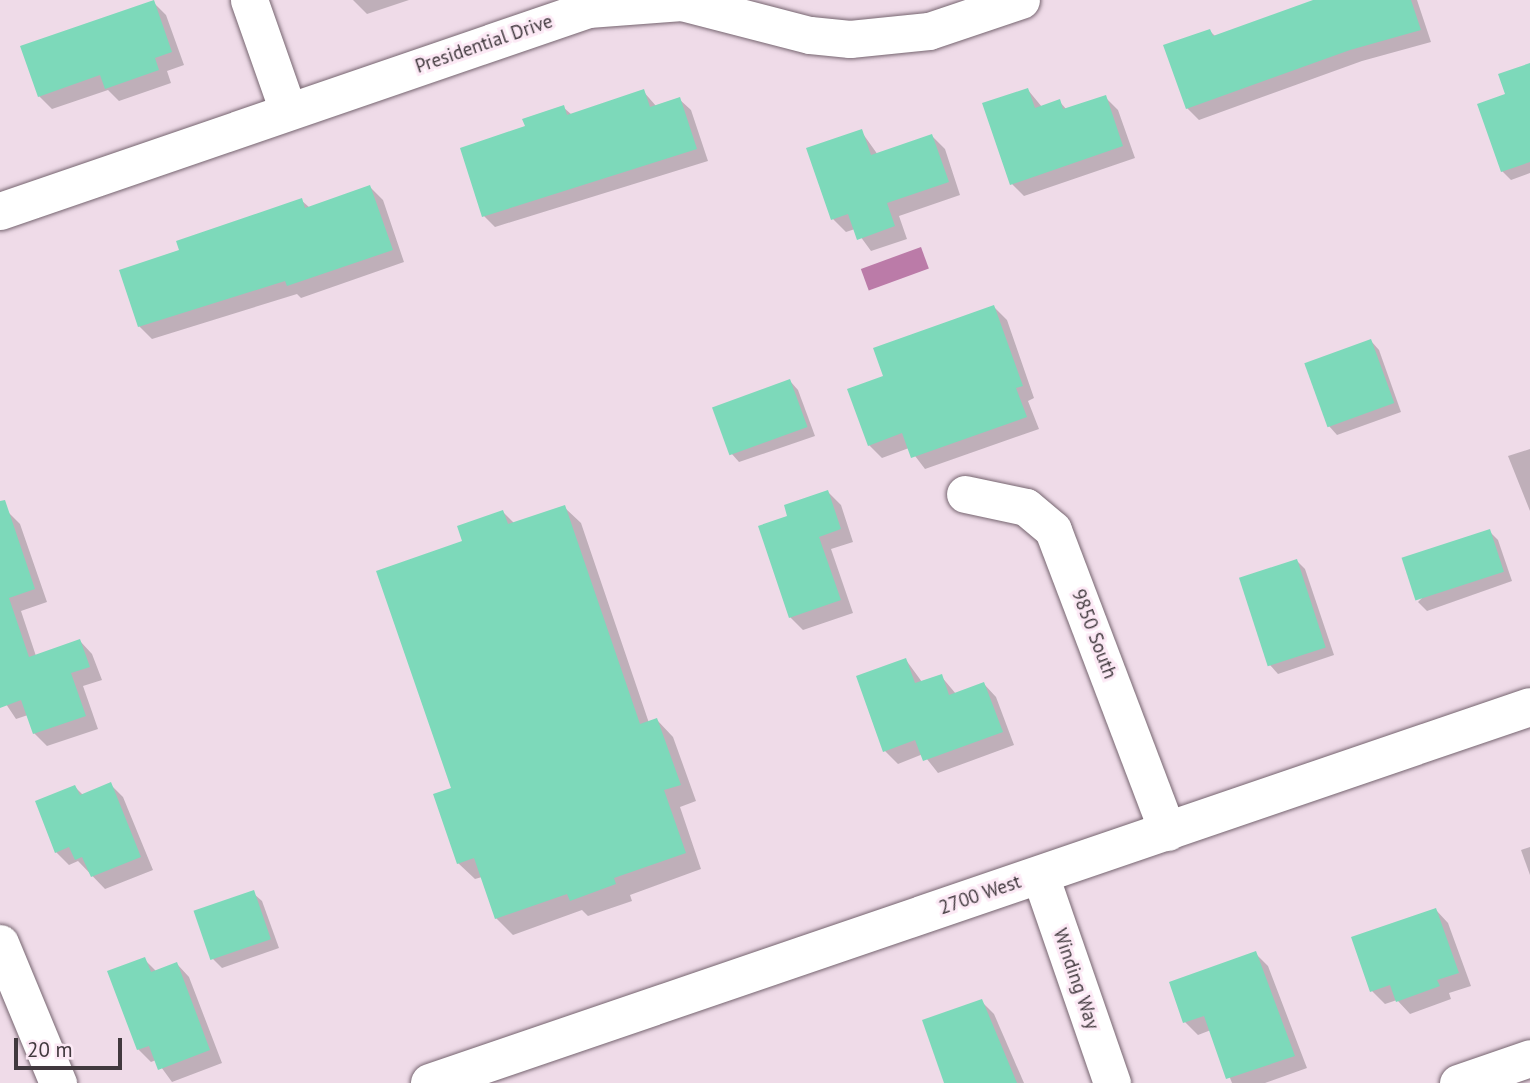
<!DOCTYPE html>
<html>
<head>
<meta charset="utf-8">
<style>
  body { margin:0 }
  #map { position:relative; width:1530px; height:1083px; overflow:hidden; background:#efdbe8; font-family:"PT Sans",sans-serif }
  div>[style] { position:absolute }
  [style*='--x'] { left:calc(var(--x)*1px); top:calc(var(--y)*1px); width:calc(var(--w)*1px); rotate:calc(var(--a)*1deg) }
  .water>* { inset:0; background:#bb7ba8; transform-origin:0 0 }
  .shadow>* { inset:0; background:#0003 }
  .building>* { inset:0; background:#7dd9ba; transform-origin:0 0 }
  .roads { filter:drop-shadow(0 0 2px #766570) drop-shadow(0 0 2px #766570) }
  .minor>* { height:37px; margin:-18.5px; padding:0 18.5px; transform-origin:18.5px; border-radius:18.5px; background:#fff }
  .secondary>* { height:38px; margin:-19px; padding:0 19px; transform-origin:19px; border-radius:19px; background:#fff }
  span { translate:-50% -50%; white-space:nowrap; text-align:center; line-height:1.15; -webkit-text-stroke:6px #fce9f5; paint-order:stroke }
  .street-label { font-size:19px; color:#41393e }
  .scale { position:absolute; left:14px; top:1038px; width:108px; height:32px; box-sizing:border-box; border:4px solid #41393e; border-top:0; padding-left:9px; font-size:21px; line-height:24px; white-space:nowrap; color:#41393e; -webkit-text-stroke:5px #fce9f5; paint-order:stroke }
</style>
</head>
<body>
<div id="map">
  <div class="water">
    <i style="left:921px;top:247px;width:23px;height:64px;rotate:70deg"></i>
  </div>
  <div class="shadow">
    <i style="clip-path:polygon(353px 0,409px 0,367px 14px)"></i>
    <i style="clip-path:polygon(1318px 0,1417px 0,1431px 42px,1362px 61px,1199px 120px,1187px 108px,1210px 31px,1216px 37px)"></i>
    <i style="clip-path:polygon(153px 2px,166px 15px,184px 65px,167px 71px,171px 83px,119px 101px,108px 90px,52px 109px,39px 96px)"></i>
    <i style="clip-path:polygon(1530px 65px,1530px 173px,1511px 180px,1502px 171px,1507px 95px)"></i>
    <i style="clip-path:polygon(1028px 90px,1042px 107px,1059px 101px,1067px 110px,1105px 97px,1118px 110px,1135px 158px,1024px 196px,1012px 184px)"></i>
    <i style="clip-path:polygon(643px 91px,656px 106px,679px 99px,691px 110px,708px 161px,495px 227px,484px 216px,563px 107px,572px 115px)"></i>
    <i style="clip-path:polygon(861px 131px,878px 155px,932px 136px,945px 149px,960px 195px,899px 216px,907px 239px,871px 251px,855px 229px,846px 232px,833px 219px,809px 149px)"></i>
    <i style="clip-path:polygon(370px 187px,383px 200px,404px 262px,301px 298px,297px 294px,152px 339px,139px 326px,301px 200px,310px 208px)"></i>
    <i style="clip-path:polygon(994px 307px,1007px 320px,1034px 398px,1028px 401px,1039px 429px,925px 469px,909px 448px,882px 458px,869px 445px,885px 377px)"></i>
    <i style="clip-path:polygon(1371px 341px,1379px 350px,1401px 412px,1337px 435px,1329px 426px)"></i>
    <i style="clip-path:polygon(790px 381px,798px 390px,815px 436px,739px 462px,731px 453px,714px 408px)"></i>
    <i style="clip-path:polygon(1530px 449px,1530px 511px,1508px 456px)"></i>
    <i style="clip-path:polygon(828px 492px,841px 505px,853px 542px,831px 549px,853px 613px,803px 630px,790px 617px,790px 517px)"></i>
    <i style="clip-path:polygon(0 504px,20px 524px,47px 602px,21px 611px,36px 656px,80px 641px,92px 654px,102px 680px,83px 686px,98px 729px,47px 746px,34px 733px,28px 715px,16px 719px,0 695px)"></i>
    <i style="clip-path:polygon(564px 507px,581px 523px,649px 723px,657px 720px,673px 737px,696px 801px,680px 807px,701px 869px,630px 895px,632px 901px,588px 916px,582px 910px,513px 935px,496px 918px,482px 877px,475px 879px,458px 863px,454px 789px,464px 542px,503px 512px,515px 524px)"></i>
    <i style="clip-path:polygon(1489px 531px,1498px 540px,1512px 581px,1427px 611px,1418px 602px)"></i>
    <i style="clip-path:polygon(1297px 561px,1305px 569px,1334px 655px,1278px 674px,1270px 665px,1241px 579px)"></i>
    <i style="clip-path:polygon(906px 660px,922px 682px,941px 676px,956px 694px,984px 684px,996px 697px,1014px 745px,938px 773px,923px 754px,898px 764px,885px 751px)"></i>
    <i style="clip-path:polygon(110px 784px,123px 797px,153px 870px,105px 889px,78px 861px,69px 865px,56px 852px,75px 787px,83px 795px)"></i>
    <i style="clip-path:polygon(1530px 847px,1530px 875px,1521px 850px)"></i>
    <i style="clip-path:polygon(253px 893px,262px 901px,279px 948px,222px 968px,213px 959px)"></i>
    <i style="clip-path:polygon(1436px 910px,1448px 923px,1471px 986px,1449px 993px,1451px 999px,1410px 1014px,1397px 1000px,1385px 1004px,1372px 991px)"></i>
    <i style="clip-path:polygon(1255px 953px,1268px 966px,1307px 1068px,1265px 1083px,1232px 1083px,1211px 1030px,1198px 1035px,1185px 1022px)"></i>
    <i style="clip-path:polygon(144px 959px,157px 972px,177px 964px,189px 977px,222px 1063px,172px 1082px,156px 1060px,151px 1062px,138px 1049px)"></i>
    <i style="clip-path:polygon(981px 1001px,994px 1014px,1024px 1083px,945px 1083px)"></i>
  </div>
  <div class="building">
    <i style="clip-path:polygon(154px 0,172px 52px,155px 58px,159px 70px,105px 89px,100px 75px,38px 97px,20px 46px)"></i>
    <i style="clip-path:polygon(1313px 0,1411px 0,1421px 30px,1350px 50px,1186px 109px,1163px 45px,1210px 29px,1213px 36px)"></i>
    <i style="clip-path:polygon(1530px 63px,1530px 162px,1501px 172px,1477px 104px,1505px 94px,1498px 74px)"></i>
    <i style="clip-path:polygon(1028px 88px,1035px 108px,1060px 99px,1063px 109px,1106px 95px,1123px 146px,1010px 185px,982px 103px)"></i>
    <i style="clip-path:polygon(644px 89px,650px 107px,680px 97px,697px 149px,482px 217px,460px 148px,525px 126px,522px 119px,564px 105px,567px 115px)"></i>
    <i style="clip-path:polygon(862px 129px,871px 155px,932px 134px,949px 182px,887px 203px,895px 226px,857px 240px,848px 214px,831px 220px,806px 148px)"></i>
    <i style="clip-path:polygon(370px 185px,393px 250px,287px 286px,285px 281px,138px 327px,119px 270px,179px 250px,176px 241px,302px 198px,305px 208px)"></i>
    <i style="clip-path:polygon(994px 305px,1023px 386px,1016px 388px,1027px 417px,911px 458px,902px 433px,868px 446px,847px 389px,883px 376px,873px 348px)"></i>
    <i style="left:1371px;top:339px;width:68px;height:71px;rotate:70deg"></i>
    <i style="left:790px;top:379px;width:51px;height:83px;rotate:70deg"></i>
    <i style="clip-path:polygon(828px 490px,841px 529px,819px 537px,841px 600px,789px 618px,758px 526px,787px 516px,784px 505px)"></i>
    <i style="clip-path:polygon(5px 500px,35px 589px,9px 598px,29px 657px,80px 639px,90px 667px,71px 673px,86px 716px,33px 734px,21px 700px,0 708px,0 501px)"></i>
    <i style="clip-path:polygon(565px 505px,640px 724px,657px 718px,681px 785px,664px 790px,686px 853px,614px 878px,616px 884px,570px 901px,567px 894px,495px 919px,474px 858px,457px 864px,433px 794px,451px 788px,376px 571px,462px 541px,457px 526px,503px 510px,508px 524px)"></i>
    <i style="left:1490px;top:529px;width:45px;height:93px;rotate:72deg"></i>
    <i style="left:1297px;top:559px;width:93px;height:61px;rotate:72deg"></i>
    <i style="clip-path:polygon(906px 658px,915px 683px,942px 674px,949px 695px,984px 682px,1003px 732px,923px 761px,915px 740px,883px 752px,856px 676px)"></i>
    <i style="clip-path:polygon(111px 782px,141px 857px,91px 877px,82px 857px,75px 860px,69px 847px,55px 853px,35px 801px,75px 785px,80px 795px)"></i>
    <i style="left:254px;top:890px;width:52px;height:64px;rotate:71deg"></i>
    <i style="clip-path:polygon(1436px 908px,1459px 973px,1437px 980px,1440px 986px,1396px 1002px,1390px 985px,1370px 992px,1351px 937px)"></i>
    <i style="clip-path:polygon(1256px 951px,1295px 1056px,1226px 1079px,1204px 1016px,1183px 1023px,1169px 982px)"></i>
    <i style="clip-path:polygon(145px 957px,151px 972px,177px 962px,210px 1050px,158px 1070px,149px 1046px,137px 1050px,107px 971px)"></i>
    <i style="clip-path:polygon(982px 999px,1017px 1083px,944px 1083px,922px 1020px)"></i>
  </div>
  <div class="roads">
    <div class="minor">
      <i style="--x:249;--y:0;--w:118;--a:70.6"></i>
      <i style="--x:0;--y:211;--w:622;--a:-18.96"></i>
      <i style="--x:588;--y:9;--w:94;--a:-4.3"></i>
      <i style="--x:682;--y:2;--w:132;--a:14.5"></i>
      <i style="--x:810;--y:35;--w:40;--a:5.7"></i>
      <i style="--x:850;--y:39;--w:79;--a:-5.8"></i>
      <i style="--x:929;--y:31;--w:97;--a:-18.6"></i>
      <i style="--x:965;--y:494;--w:62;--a:12"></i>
      <i style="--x:1026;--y:507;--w:35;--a:40"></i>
      <i style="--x:1053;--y:530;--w:323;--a:69.2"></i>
      <i style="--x:1040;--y:875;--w:220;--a:70.9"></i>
      <i style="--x:0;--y:943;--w:152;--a:67.5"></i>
      <i style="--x:1458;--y:1083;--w:76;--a:-19.1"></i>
    </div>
    <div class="secondary">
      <i style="--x:430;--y:1083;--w:1162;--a:-18.87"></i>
    </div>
  </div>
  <div class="street-label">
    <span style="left:484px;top:44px;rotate:-19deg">Presidential Drive</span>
    <span style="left:1094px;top:634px;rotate:69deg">9850 South</span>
    <span style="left:980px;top:895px;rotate:-19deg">2700 West</span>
    <span style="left:1076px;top:979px;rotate:71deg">Winding Way</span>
  </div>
  <div class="scale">20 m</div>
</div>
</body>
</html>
